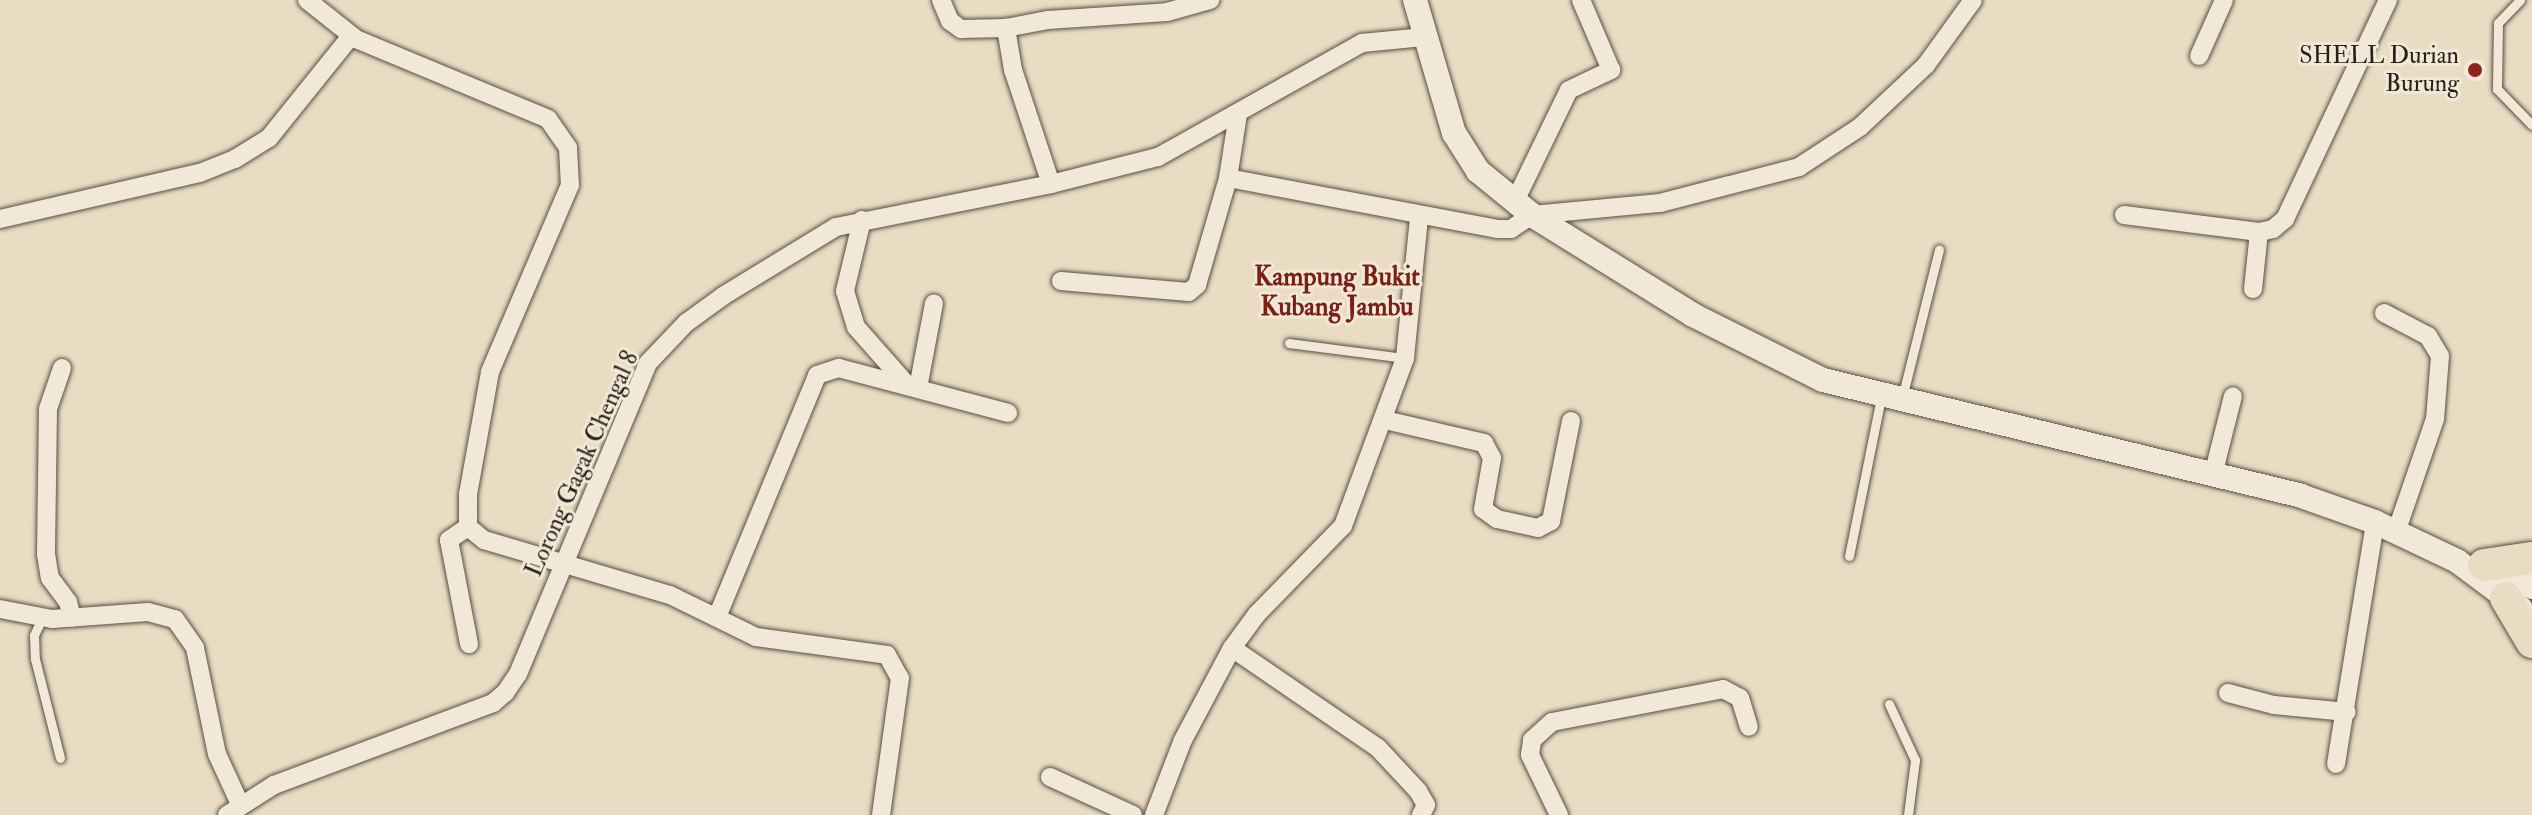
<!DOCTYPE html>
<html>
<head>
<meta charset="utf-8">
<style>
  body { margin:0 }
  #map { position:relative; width:2532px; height:815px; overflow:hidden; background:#e9dcc3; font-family:"IM FELL Double Pica",serif }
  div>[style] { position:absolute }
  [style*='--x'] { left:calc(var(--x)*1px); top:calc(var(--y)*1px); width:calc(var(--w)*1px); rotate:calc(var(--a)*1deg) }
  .roads { filter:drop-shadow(0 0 2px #584e42) drop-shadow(0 0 2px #584e42) }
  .lane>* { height:9px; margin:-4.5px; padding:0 4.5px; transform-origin:4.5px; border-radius:4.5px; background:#f1e8d8 }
  .street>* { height:18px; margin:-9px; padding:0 9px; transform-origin:9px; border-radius:9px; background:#f1e8d8 }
  .secondary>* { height:24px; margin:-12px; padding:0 12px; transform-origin:12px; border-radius:12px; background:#f1e8d8 }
  .highway>* { height:32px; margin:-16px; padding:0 16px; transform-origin:16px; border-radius:16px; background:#e9dcc3 }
  .dots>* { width:22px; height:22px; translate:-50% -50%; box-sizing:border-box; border:4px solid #f1e8d8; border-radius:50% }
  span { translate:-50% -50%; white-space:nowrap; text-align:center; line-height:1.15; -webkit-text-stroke:6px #f1e8d8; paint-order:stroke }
  .poi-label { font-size:24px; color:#281f17 }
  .right { translate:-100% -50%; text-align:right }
  .street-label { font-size:24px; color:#281f17 }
  .neighbourhood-label { font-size:26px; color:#7a1f14; font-weight:700 }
</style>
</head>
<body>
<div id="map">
  <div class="roads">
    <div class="lane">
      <i style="--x:2520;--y:0;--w:32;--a:134"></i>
      <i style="--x:2498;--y:23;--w:66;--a:90.9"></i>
      <i style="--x:2497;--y:89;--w:50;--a:45.8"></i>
      <i style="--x:1289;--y:343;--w:117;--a:7.4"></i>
      <i style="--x:1902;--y:398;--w:153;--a:-76"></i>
      <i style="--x:1849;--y:556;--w:162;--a:-78.6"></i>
      <i style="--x:42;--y:618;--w:19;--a:115"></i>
      <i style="--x:34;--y:635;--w:24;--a:88"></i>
      <i style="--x:35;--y:659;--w:102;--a:75.8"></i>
      <i style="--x:1889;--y:704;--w:62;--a:65.1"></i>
      <i style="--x:1915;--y:760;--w:55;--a:97.3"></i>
    </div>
    <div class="street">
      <i style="--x:307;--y:0;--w:63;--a:38.5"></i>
      <i style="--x:356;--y:39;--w:208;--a:22.6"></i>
      <i style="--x:548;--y:119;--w:35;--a:55"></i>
      <i style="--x:568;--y:148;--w:37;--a:87"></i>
      <i style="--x:570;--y:185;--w:203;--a:113.2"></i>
      <i style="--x:490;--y:372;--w:124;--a:100.2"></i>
      <i style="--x:468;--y:494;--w:33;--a:90"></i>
      <i style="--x:468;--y:527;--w:21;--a:39"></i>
      <i style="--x:484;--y:540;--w:194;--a:16.5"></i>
      <i style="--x:670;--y:595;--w:96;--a:26"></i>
      <i style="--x:756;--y:637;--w:132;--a:7.8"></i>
      <i style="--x:887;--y:655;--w:26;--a:61"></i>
      <i style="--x:900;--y:678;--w:138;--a:97.9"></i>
      <i style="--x:941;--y:0;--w:23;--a:67"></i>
      <i style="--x:950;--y:21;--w:14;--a:36"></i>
      <i style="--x:961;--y:29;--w:45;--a:-1.3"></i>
      <i style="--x:2199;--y:56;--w:61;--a:-65.9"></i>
      <i style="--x:1228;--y:178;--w:275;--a:10.7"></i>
      <i style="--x:1498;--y:229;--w:13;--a:0"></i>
      <i style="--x:1511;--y:229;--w:25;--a:-34"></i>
      <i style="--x:1532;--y:215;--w:129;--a:-5.4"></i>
      <i style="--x:1660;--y:203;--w:144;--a:-14.5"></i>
      <i style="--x:1799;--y:167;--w:73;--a:-33.3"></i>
      <i style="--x:1860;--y:127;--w:91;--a:-43.2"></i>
      <i style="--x:1926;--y:65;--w:80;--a:-54.1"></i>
      <i style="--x:1051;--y:184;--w:120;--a:-108.4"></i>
      <i style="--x:1013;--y:70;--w:43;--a:-99.5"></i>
      <i style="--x:1006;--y:28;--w:43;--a:-10.8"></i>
      <i style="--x:1048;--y:20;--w:119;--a:-3.8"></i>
      <i style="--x:1167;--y:12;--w:45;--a:-15.6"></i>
      <i style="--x:1515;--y:201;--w:123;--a:-64.1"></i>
      <i style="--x:1569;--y:90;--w:47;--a:-25.5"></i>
      <i style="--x:1611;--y:70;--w:76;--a:-113.2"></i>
      <i style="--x:2124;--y:215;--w:136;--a:7.2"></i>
      <i style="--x:2259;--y:232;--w:14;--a:-12"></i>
      <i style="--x:2273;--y:229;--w:16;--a:-40"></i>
      <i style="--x:2285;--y:219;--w:242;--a:-64.8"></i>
      <i style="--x:0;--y:219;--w:205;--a:-13"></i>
      <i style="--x:200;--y:173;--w:38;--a:-22"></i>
      <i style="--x:235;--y:159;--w:40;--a:-32"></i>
      <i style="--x:269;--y:138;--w:131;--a:-51.2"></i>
      <i style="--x:862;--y:220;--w:73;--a:103.5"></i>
      <i style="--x:845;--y:291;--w:38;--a:73"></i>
      <i style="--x:856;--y:327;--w:79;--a:48.6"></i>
      <i style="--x:1061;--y:281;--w:128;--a:4.9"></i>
      <i style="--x:1189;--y:292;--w:11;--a:-41"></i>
      <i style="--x:1197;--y:285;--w:111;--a:-73.8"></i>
      <i style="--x:1228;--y:178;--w:65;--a:-81.1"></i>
      <i style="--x:2253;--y:289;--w:57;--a:-84"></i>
      <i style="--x:2384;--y:313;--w:50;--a:27.6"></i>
      <i style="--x:2428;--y:336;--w:23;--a:59"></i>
      <i style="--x:2440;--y:356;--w:63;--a:94.5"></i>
      <i style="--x:2435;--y:419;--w:120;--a:109"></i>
      <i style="--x:62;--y:368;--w:43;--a:108.9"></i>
      <i style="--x:48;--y:409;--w:145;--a:90.8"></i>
      <i style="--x:46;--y:554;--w:24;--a:81"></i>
      <i style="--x:50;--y:578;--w:30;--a:53"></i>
      <i style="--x:68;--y:602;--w:16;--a:75"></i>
      <i style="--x:918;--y:388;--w:86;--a:-79.3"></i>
      <i style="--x:1385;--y:420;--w:102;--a:13.1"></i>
      <i style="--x:1484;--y:443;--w:17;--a:62"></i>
      <i style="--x:1492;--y:458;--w:52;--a:100"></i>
      <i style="--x:1483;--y:509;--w:17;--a:36"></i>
      <i style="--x:1497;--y:519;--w:42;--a:12.4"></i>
      <i style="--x:1538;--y:528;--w:15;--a:-28"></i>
      <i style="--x:1551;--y:521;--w:102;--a:-78.7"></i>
      <i style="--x:2214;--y:471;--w:77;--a:-75.8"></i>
      <i style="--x:468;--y:527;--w:23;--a:146"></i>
      <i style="--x:449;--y:540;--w:106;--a:79.1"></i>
      <i style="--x:0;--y:609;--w:53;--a:10.9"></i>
      <i style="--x:52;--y:619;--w:96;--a:-4.2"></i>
      <i style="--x:148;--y:612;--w:28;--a:15"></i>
      <i style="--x:175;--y:619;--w:35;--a:55"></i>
      <i style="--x:195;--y:648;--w:108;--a:78.3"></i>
      <i style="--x:217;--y:754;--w:55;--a:65.3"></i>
      <i style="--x:717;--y:617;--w:262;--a:-67.5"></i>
      <i style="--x:817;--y:375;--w:23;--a:-18"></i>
      <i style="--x:839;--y:368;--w:175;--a:14.9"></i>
      <i style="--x:1232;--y:648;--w:177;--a:34.4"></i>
      <i style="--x:1378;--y:748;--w:59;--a:47.1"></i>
      <i style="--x:1418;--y:791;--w:16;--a:60"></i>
      <i style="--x:1426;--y:805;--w:11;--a:117"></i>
      <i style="--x:2228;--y:693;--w:48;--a:14.6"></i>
      <i style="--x:2274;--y:705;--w:73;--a:5.5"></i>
      <i style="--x:2336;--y:764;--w:245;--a:-80.8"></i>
      <i style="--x:1050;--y:777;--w:91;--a:24.6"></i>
      <i style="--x:227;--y:815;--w:56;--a:-32.6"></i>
      <i style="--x:274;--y:785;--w:234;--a:-20.5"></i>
      <i style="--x:493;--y:703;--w:16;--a:-40"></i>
      <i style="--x:505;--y:693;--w:23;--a:-56"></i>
      <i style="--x:518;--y:674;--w:337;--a:-67.3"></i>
      <i style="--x:648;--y:363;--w:55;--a:-46.5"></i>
      <i style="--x:686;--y:323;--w:46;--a:-36.1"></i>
      <i style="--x:723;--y:296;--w:132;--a:-31.4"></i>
      <i style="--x:836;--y:227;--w:219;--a:-11.3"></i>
      <i style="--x:1051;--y:184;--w:110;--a:-14.2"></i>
      <i style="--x:1158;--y:157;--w:234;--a:-29.2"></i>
      <i style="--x:1362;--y:43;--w:62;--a:-5.5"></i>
      <i style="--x:1154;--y:815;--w:80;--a:-68.9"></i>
      <i style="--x:1183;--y:740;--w:104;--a:-62"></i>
      <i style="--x:1232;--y:648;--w:42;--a:-53.7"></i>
      <i style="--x:1257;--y:614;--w:123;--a:-45.7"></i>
      <i style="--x:1343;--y:526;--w:179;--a:-69.7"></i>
      <i style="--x:1405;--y:358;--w:142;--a:-84.3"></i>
      <i style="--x:1559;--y:815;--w:67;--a:-115.8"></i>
      <i style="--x:1530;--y:755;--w:15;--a:-82"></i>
      <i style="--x:1532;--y:740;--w:27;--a:-42"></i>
      <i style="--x:1552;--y:722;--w:174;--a:-10.9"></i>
      <i style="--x:1723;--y:689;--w:19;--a:28"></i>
      <i style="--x:1740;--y:698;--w:30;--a:73"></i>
    </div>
    <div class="secondary">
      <i style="--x:1415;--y:0;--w:139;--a:73.7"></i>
      <i style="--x:1454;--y:133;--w:45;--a:57.7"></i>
      <i style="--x:1478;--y:171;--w:70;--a:39.2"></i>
      <i style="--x:1532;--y:215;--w:190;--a:31.8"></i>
      <i style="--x:1693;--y:315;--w:145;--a:26.6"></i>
      <i style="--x:1823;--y:380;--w:492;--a:13.6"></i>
      <i style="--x:2301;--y:496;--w:78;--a:19.4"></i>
      <i style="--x:2375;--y:522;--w:91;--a:25.4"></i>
      <i style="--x:2457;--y:561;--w:79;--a:36.7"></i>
      <i style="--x:2484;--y:564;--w:53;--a:25.6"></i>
    </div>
    <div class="highway">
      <i style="--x:2484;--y:565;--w:49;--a:-8.3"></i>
      <i style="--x:2506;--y:598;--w:51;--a:59.4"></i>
    </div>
  </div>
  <div class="dots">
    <i style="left:2475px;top:70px;background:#8f2418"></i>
  </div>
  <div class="poi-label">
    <span class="right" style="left:2459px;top:70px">SHELL Durian<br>Burung</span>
  </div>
  <div class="street-label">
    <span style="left:582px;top:464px;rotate:-66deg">Lorong Gagak Chengal 8</span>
  </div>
  <div class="neighbourhood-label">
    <span style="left:1337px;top:293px">Kampung Bukit<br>Kubang Jambu</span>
  </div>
</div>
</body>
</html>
